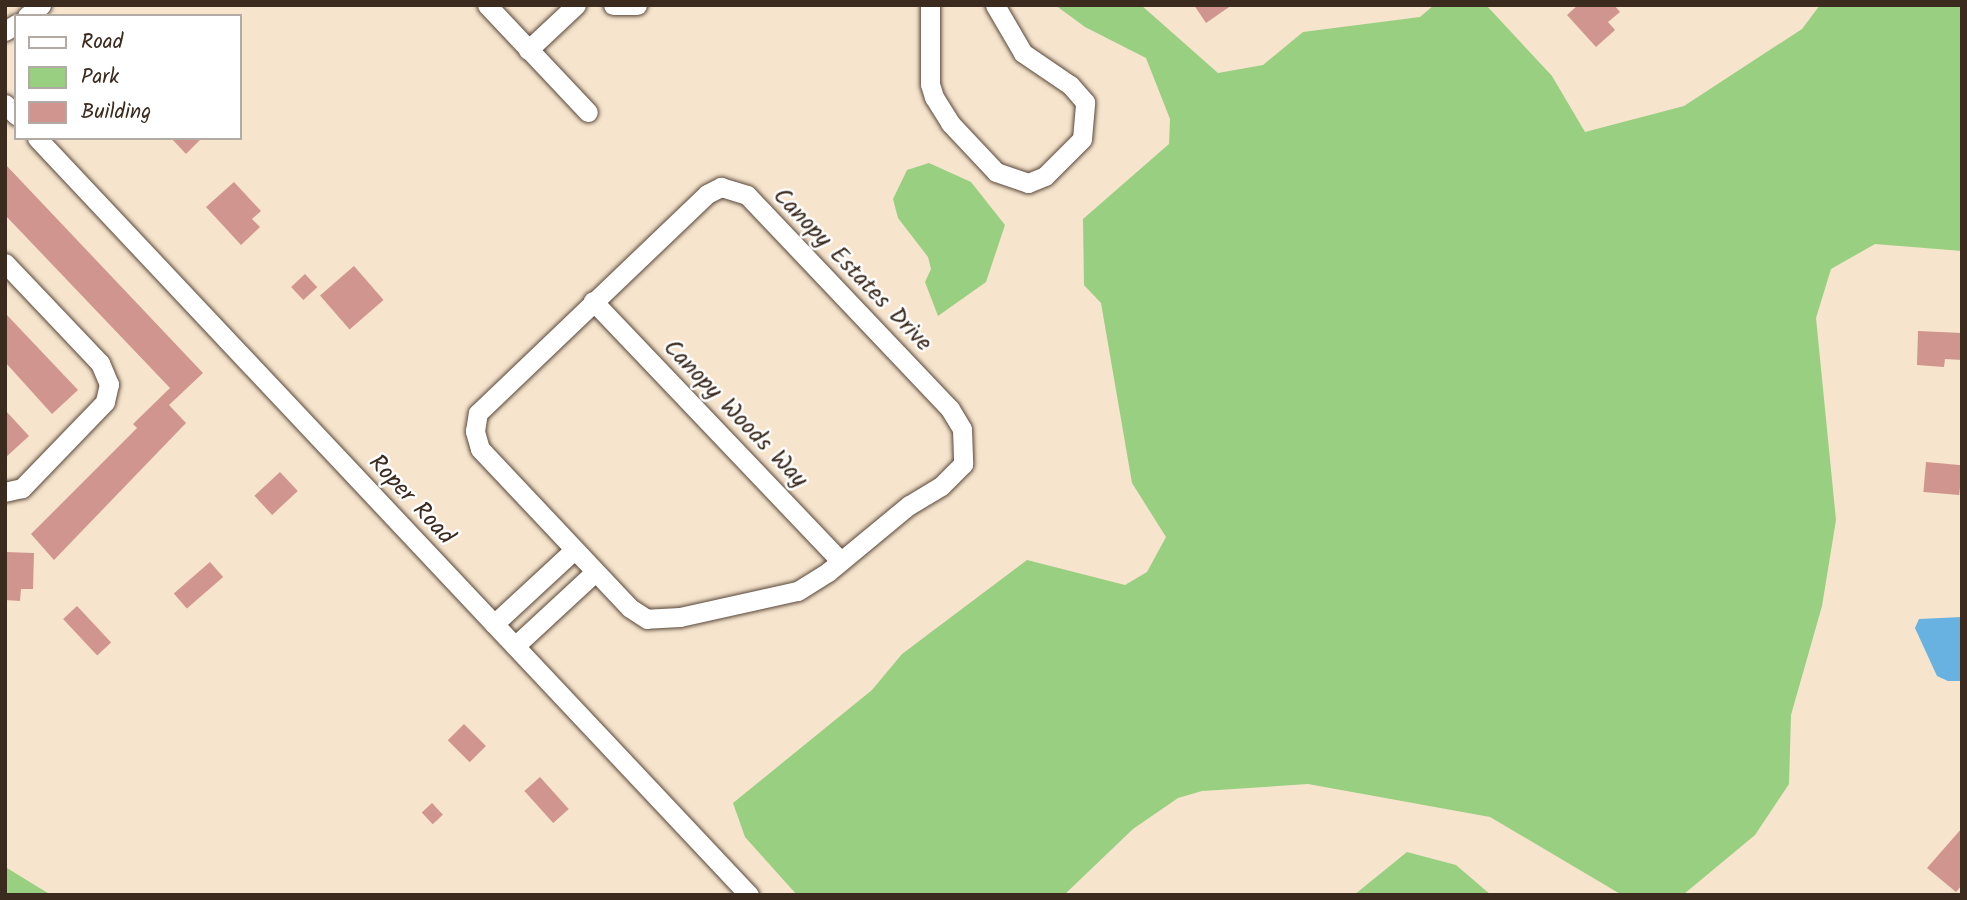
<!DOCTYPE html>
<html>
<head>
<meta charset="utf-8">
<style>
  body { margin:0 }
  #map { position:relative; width:1967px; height:900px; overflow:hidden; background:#f6e4cd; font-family:Kalam,sans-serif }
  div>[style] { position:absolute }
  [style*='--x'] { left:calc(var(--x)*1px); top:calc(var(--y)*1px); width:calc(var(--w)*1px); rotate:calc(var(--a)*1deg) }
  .green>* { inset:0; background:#99cf81 }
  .water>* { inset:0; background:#67b2e0 }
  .building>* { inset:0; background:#d0958e; transform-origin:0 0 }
  .roads { filter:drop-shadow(0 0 2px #574638) drop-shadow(0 0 2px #574638) }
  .minor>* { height:19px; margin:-9.5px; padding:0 9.5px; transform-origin:9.5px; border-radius:9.5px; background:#fff }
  span { translate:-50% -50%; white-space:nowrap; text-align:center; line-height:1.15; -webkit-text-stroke:5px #fff; paint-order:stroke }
  .street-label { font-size:24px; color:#3b2a1e }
  .frame { position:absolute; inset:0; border:7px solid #3b2a1e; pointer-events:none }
  .legend { position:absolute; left:14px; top:14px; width:228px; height:126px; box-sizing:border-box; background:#fff; border:2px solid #b1aaa5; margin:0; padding:9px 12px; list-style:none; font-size:21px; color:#3b2a1e }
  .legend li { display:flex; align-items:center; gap:14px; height:35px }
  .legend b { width:35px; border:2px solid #b1aaa5 }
</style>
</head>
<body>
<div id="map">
  <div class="green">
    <i style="clip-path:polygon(1055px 5px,1141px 5px,1218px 73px,1263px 65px,1303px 32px,1420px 17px,1434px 5px,1486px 5px,1552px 76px,1585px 132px,1684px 106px,1802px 29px,1820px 5px,1962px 5px,1962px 251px,1875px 244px,1831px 269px,1816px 318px,1836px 520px,1822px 606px,1791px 715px,1789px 784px,1755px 835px,1684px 894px,1622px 895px,1490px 817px,1308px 784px,1202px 791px,1178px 798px,1133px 829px,1064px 895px,797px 895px,745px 837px,733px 803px,872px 690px,902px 654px,1027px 560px,1125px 585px,1147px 572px,1166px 537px,1132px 483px,1101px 303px,1084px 285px,1083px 219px,1169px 144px,1170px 119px,1146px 58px,1085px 27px)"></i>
    <i style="clip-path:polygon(929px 163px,971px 182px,1005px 225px,986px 282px,938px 316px,925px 282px,931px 269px,928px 257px,898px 218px,893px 199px,907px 170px)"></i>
    <i style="clip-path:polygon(1407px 852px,1456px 865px,1491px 895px,1354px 895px)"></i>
    <i style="clip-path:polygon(5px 868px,7px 868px,51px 895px,5px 895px)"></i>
  </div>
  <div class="water">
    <i style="clip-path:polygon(1962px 617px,1962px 681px,1948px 681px,1937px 676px,1915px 628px,1919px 619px)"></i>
  </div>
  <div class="building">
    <i style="clip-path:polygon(1194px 5px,1232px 5px,1206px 23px)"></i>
    <i style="clip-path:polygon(1578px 5px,1614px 5px,1620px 12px,1608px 22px,1615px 30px,1596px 47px,1567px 15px)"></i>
    <i style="clip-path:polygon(171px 138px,202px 138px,186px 154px)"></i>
    <i style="clip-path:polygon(5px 164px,203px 373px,169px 405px,186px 423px,54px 560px,31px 534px,137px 428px,133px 424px,170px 388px,5px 215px)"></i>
    <i style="clip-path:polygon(234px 182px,261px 211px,252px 219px,260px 227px,241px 245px,206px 207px)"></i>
    <i style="left:354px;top:266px;width:45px;height:45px;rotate:49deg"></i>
    <i style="left:305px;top:274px;width:18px;height:19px;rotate:47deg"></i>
    <i style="clip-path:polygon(5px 313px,78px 390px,52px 414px,5px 362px)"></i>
    <i style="clip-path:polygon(1918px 331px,1962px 333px,1962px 360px,1945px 359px,1944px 367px,1917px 365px)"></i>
    <i style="clip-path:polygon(5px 410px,29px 436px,5px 458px)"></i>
    <i style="left:1926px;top:462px;width:36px;height:30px;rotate:5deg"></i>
    <i style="left:280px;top:472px;width:26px;height:35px;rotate:47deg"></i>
    <i style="clip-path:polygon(5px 552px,34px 553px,33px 589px,21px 589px,20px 601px,5px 600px)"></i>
    <i style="left:210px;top:562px;width:20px;height:48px;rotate:49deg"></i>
    <i style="left:77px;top:606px;width:50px;height:19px;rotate:47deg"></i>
    <i style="left:464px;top:724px;width:31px;height:23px;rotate:45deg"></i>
    <i style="left:540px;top:777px;width:43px;height:21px;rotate:48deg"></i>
    <i style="left:432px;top:803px;width:16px;height:14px;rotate:47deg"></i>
    <i style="clip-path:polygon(1962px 828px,1962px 885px,1956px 892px,1927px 868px)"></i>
  </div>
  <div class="roads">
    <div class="minor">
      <i style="--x:487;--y:5;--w:147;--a:46.7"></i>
      <i style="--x:613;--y:5;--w:24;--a:0"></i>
      <i style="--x:930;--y:5;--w:79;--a:90"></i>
      <i style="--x:930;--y:84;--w:14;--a:73"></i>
      <i style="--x:934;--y:97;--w:31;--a:58"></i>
      <i style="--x:950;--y:123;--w:67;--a:46.8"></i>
      <i style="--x:996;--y:172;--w:34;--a:19"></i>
      <i style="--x:1028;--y:183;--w:18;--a:-22"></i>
      <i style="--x:1045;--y:176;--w:52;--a:-45"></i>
      <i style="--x:1082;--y:139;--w:37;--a:-85"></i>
      <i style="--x:1085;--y:102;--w:23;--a:-131"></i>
      <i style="--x:1070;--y:85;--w:57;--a:-145.8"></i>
      <i style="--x:1023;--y:53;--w:56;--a:-120.3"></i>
      <i style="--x:27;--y:16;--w:18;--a:-38"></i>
      <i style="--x:5;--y:31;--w:13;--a:-32"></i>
      <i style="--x:528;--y:50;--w:66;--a:-43.2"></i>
      <i style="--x:5;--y:104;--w:16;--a:45"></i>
      <i style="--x:37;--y:138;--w:1039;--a:46.75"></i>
      <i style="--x:721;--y:187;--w:27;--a:17"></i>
      <i style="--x:747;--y:195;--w:295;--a:46.5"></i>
      <i style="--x:950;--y:409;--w:23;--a:59"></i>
      <i style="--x:962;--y:429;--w:35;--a:88"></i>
      <i style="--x:963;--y:464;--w:31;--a:135"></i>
      <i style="--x:941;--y:486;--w:37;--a:149"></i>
      <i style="--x:909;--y:505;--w:105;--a:140.4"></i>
      <i style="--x:828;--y:572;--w:36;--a:148"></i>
      <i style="--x:797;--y:591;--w:120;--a:167.5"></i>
      <i style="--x:680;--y:617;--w:33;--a:177"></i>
      <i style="--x:647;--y:619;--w:20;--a:-147"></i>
      <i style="--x:630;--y:608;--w:219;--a:-133.3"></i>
      <i style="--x:480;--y:449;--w:19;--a:-106"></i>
      <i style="--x:475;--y:431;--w:18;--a:-81"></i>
      <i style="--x:478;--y:413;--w:317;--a:-43.7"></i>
      <i style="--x:707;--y:194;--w:16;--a:-27"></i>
      <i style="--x:5;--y:263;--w:138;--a:46.5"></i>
      <i style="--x:100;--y:363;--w:23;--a:67"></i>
      <i style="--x:109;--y:384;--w:18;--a:103"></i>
      <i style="--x:105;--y:402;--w:120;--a:134"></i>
      <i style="--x:22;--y:488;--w:17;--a:167"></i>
      <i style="--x:593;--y:301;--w:359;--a:46.4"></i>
      <i style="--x:494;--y:624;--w:109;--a:-42.8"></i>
      <i style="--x:515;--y:646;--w:109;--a:-42.8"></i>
    </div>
  </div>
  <div class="street-label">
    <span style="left:852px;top:270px;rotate:46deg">Canopy Estates Drive</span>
    <span style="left:735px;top:414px;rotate:46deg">Canopy Woods Way</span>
    <span style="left:411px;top:500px;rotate:47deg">Roper Road</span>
  </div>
  <div class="frame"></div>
  <ul class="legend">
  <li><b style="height:9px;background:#fff"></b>Road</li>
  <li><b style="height:19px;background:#99cf81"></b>Park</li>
  <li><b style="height:19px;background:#d0958e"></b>Building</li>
  </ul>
</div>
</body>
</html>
